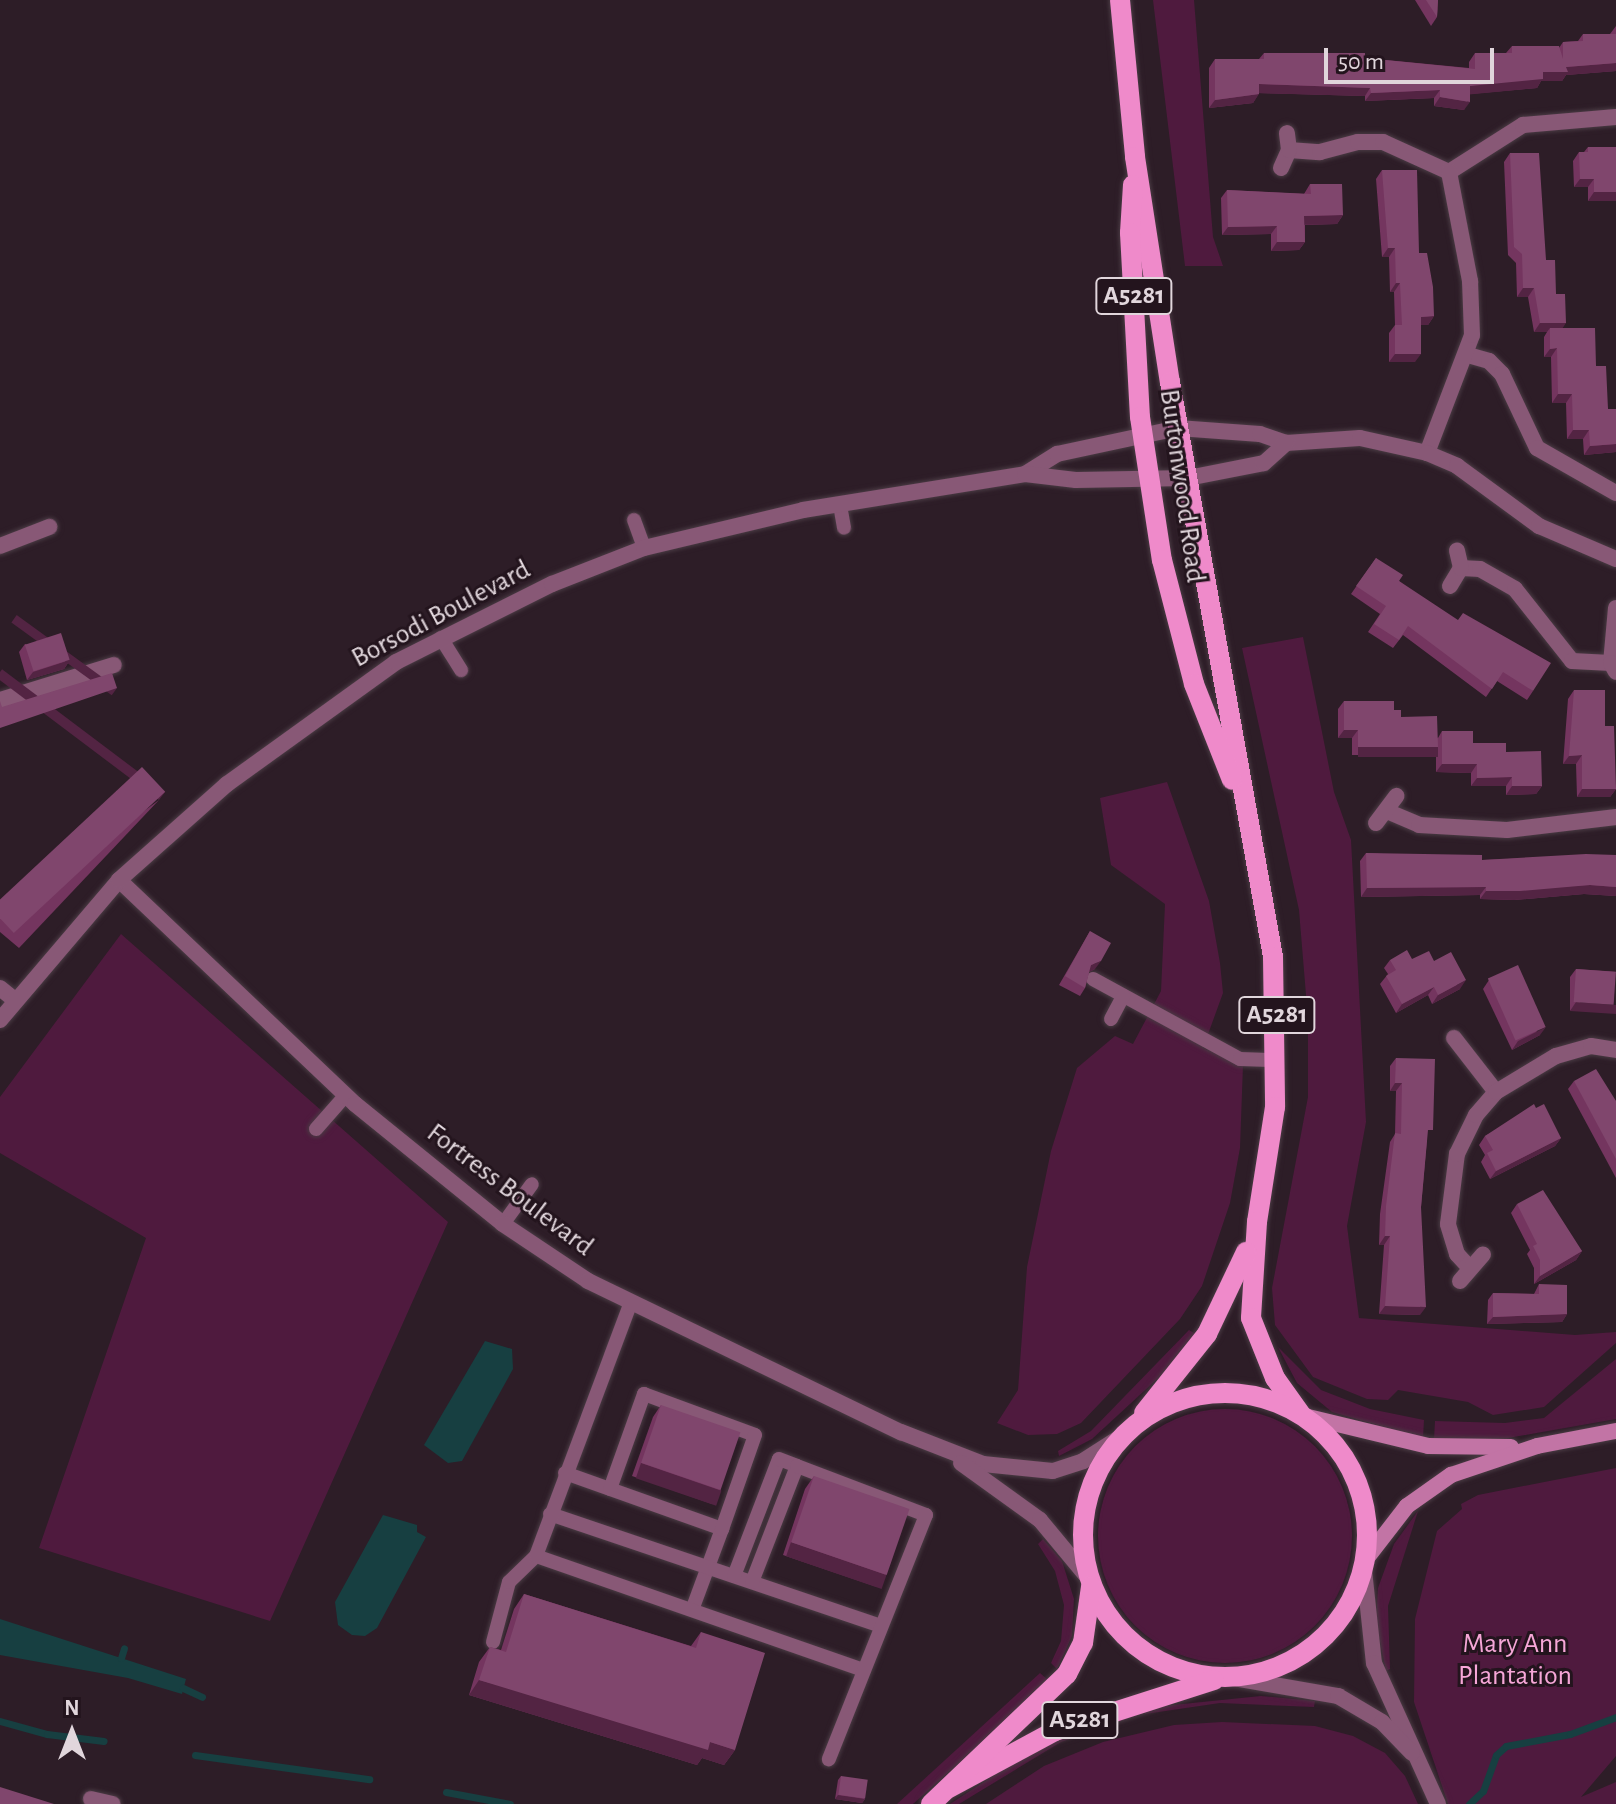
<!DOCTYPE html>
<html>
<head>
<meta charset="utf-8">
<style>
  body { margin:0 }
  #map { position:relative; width:1616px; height:1804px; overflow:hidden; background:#2d1d27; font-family:"Alegreya Sans",sans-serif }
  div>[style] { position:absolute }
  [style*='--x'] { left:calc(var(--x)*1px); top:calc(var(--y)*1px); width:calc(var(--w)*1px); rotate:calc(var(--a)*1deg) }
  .green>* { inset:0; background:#4f1a3e }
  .round { border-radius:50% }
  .water>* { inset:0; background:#173f41 }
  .stream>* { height:7px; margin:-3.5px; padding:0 3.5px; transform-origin:3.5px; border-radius:3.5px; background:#173f41 }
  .roads { filter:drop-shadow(0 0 2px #4a3b44) drop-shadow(0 0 2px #4a3b44) }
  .lane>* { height:14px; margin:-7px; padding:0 7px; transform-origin:7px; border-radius:7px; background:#885876 }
  .street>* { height:16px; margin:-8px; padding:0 8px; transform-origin:8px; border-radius:8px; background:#885876 }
  .secondary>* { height:16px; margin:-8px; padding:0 8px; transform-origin:8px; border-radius:8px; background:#c274a5 }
  .primary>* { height:20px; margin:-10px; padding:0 10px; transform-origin:10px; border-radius:10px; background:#ef8aca }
  .primary>.ring { margin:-10px; padding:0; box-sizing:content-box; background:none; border:20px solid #ef8aca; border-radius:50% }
  .wall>* { inset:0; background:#74355f }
  .shaded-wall>* { inset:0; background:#532443; transform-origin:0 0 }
  .building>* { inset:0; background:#80466d; transform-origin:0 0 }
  span { translate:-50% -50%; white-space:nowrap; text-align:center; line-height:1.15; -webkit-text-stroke:6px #23141d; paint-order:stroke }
  .shield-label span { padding:2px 6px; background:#23141d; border:2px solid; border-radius:6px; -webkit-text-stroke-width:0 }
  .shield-label { font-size:26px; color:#e1d6dc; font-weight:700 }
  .street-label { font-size:28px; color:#e1d6dc }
  .park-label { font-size:28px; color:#f6a6d7 }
  .north { position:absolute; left:32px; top:1692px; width:80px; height:80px; -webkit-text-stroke:6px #23141d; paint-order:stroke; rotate:0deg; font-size:22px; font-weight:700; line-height:32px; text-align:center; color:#e1d6dc }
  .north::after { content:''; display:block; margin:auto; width:28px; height:36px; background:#e1d6dc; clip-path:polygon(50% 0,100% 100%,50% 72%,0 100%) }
  .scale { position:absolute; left:1324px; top:48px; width:170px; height:36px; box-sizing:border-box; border:4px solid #e1d6dc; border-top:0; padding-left:10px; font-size:24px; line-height:28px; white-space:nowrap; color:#e1d6dc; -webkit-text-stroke:6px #23141d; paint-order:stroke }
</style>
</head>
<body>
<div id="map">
  <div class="green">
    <i style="clip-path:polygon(1153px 0,1194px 0,1213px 237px,1223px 266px,1185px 266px)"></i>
    <i style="clip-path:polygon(1303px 637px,1334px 792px,1351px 840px,1366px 1122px,1347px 1226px,1359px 1318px,1575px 1335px,1616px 1332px,1616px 1343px,1544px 1407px,1493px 1415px,1468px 1402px,1398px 1390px,1388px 1400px,1367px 1399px,1313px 1377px,1275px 1325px,1272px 1288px,1308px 1097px,1308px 1019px,1299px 910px,1242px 648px)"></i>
    <i style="clip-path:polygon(1167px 782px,1209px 901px,1220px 963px,1223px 993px,1203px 1048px,1243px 1065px,1240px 1148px,1230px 1203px,1202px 1286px,1180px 1319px,1081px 1423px,1057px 1434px,1028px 1435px,997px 1423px,1018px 1390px,1027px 1267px,1051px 1151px,1077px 1068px,1115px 1036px,1133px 1044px,1161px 991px,1165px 904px,1111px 865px,1100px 798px)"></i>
    <i style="clip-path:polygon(121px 934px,448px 1222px,270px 1621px,39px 1548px,146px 1238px,0 1153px,0 1097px)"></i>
    <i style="clip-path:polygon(1189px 1330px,1197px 1335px,1169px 1368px,1092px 1439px,1059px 1456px,1058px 1451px,1091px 1431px)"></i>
    <i style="clip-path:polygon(1278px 1347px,1321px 1390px,1370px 1409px,1424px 1420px,1423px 1438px,1332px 1412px,1297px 1383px)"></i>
    <i style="clip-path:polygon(1616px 1359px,1616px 1419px,1508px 1438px,1434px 1439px,1435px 1421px,1505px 1423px,1544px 1418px)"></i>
    <i class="round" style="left:1098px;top:1409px;width:254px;height:254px"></i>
    <i style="clip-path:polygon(1616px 1468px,1616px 1756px,1581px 1797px,1616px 1782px,1616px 1804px,1448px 1804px,1414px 1702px,1415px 1619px,1437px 1531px,1462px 1509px,1461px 1504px,1478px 1495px)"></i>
    <i style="clip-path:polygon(1418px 1511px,1388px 1606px,1390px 1669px,1386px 1671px,1376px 1622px,1378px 1588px,1394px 1544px)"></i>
    <i style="clip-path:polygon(1043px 1539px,1062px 1561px,1074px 1599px,1072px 1636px,1057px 1669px,1051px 1663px,1061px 1641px,1064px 1605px,1055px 1571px,1038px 1544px)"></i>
    <i style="clip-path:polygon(1040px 1673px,1049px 1681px,1028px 1701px,913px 1804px,897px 1804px)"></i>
    <i style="clip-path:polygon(1261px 1696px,1315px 1701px,1314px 1707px,1220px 1703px,1145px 1714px,1143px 1708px)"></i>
    <i style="clip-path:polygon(1128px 1712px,1130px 1718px,1061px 1742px,959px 1804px,950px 1804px,1036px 1748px)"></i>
    <i style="clip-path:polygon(1222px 1722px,1315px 1726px,1353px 1736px,1385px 1753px,1405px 1776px,1418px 1804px,986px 1804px,1044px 1766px,1103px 1742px,1174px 1725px)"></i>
  </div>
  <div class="water">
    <i style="clip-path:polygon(485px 1341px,512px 1349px,513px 1369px,462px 1461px,448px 1463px,424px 1445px)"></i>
    <i style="clip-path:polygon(383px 1515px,417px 1525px,417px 1532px,426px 1537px,377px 1628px,365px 1636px,352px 1635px,338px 1625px,335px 1602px)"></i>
    <i style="clip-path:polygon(0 1619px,186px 1679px,182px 1694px,128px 1678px,0 1655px)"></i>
  </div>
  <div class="stream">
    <i style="--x:121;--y:1658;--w:10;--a:-73"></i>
    <i style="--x:183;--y:1688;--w:21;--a:25"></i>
    <i style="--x:0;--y:1721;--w:49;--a:15.5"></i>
    <i style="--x:47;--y:1734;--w:57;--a:7"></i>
    <i style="--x:195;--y:1755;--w:176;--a:7.9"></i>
    <i style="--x:446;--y:1792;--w:65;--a:10.6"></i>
    <i style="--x:1469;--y:1804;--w:19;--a:-43"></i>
    <i style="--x:1483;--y:1791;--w:38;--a:-70"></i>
    <i style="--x:1496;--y:1755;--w:13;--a:-42"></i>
    <i style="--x:1506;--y:1746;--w:65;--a:-10.6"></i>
    <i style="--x:1570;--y:1734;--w:49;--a:-20.3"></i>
  </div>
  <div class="roads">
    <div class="lane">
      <i style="--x:840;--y:505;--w:23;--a:80"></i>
      <i style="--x:634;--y:520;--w:30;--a:70"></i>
      <i style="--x:441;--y:638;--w:38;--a:58"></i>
      <i style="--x:1093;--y:979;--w:167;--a:28.6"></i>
      <i style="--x:1240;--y:1059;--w:37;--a:2"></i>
      <i style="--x:1111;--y:1019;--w:26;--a:-62"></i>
      <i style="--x:316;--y:1129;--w:45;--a:-48.6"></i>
      <i style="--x:503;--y:1224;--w:49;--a:-54.1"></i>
      <i style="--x:565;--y:1473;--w:167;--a:19.6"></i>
      <i style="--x:722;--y:1529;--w:86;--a:110.3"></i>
      <i style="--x:610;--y:1489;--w:101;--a:-70.3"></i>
      <i style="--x:644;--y:1394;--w:118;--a:20.3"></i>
      <i style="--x:755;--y:1435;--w:100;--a:109.3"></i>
      <i style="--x:550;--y:1514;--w:349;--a:18.7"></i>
      <i style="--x:536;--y:1556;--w:347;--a:19.2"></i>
      <i style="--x:734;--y:1576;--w:125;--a:-69"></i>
      <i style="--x:779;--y:1459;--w:19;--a:21"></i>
      <i style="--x:752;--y:1582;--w:124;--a:-68.8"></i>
      <i style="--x:797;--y:1466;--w:138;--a:20.8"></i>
      <i style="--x:926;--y:1515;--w:263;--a:111.7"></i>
      <i style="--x:493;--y:1642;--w:62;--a:-75.1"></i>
      <i style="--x:509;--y:1582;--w:37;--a:-44"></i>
      <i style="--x:536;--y:1556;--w:269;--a:-69.5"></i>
    </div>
    <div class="street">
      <i style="--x:1289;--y:150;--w:31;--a:4"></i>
      <i style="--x:1320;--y:152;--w:39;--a:-15"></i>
      <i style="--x:1358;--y:142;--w:25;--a:0"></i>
      <i style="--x:1383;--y:142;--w:72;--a:24.4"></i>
      <i style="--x:1281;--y:168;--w:20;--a:-66"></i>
      <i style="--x:1289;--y:150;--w:17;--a:-97"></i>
      <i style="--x:1449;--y:172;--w:88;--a:-32.4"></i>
      <i style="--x:1523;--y:125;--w:93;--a:-4.9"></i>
      <i style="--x:1468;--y:355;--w:22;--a:16"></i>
      <i style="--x:1489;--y:361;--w:18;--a:45"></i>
      <i style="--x:1502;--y:374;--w:82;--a:64.7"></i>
      <i style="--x:1537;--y:448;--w:91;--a:29.7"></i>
      <i style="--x:1427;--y:453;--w:126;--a:-69.1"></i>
      <i style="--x:1472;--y:335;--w:54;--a:-92.1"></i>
      <i style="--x:1470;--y:281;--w:111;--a:-100.9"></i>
      <i style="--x:1025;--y:474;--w:38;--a:-32"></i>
      <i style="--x:1057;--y:454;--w:124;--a:-12.1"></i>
      <i style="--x:1178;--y:428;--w:82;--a:4.2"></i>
      <i style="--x:1260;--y:434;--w:28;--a:19"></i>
      <i style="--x:1286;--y:443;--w:74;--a:-3.9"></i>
      <i style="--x:1360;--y:438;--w:69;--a:12.6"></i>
      <i style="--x:1427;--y:453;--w:33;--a:23"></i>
      <i style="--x:1457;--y:466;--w:102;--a:36.2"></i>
      <i style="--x:1539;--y:526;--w:84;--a:23.2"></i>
      <i style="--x:0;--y:546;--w:53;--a:-21.2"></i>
      <i style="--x:1461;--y:568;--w:19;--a:3"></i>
      <i style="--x:1480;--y:569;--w:40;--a:29.7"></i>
      <i style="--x:1515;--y:589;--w:92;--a:51.6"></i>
      <i style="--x:1572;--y:661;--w:39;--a:3"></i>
      <i style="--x:1450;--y:586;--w:21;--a:-59"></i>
      <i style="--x:1461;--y:568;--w:18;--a:-103"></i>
      <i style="--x:1616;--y:608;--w:55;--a:95.2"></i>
      <i style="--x:1611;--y:663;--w:10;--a:61"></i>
      <i style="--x:0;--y:700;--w:119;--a:-17.1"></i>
      <i style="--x:1389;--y:812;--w:33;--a:23"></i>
      <i style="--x:1419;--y:825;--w:88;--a:3.3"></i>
      <i style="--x:1507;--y:830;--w:110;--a:-6.8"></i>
      <i style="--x:1376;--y:823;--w:34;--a:-53"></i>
      <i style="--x:119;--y:880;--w:325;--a:43.5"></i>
      <i style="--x:355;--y:1104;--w:191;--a:39"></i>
      <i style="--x:503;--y:1224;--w:102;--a:33.8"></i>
      <i style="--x:588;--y:1281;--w:348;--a:25.8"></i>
      <i style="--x:901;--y:1432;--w:88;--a:21.3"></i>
      <i style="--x:983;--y:1464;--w:70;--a:5.7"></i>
      <i style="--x:1053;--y:1471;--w:32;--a:-18"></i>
      <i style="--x:1083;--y:1461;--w:43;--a:-32.6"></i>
      <i style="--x:0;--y:988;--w:19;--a:39"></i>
      <i style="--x:0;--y:1020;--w:184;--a:-49.6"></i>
      <i style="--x:119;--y:880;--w:144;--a:-41.6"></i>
      <i style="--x:227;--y:784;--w:208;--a:-35.8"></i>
      <i style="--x:396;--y:662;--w:174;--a:-26.6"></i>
      <i style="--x:552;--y:584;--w:99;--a:-21.4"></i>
      <i style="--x:644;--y:548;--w:163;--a:-13.4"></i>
      <i style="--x:803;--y:510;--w:225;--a:-9.2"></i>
      <i style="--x:1025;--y:474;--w:51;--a:6.7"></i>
      <i style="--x:1076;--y:480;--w:112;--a:-1"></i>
      <i style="--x:1188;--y:478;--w:77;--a:-11.2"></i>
      <i style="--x:1264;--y:463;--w:30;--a:-42"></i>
      <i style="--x:1454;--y:1038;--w:68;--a:52.1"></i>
      <i style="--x:1468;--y:1266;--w:16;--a:-133"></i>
      <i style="--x:1457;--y:1254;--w:31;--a:-107"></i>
      <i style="--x:1448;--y:1224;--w:71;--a:-82.7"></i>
      <i style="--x:1457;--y:1154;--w:43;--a:-64"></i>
      <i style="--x:1476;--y:1115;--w:30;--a:-49"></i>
      <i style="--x:1496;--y:1092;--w:70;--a:-31"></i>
      <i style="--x:1556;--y:1056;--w:36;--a:-16"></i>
      <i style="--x:1591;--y:1046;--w:25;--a:9"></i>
      <i style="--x:1460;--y:1281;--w:35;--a:-49"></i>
      <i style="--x:961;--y:1463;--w:97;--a:35.8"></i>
      <i style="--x:1040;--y:1520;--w:77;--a:50.3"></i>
      <i style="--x:1364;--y:1570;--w:94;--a:83.9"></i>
      <i style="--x:1374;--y:1663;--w:155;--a:65.6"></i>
      <i style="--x:1228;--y:1677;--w:112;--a:9.8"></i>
      <i style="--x:1338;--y:1696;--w:51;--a:30.6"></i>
      <i style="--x:1382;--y:1722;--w:43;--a:45.9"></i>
      <i style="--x:91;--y:1799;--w:22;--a:13"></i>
    </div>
    <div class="secondary">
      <i style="--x:1304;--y:1416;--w:128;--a:13.6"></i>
      <i style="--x:1428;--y:1446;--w:83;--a:0.7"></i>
      <i style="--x:1366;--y:1559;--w:67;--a:-52.3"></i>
      <i style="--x:1407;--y:1506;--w:54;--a:-35.2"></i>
      <i style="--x:1451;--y:1475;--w:91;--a:-18.6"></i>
      <i style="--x:1537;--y:1446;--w:80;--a:-10.8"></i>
    </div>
    <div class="primary">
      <i style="--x:1120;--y:0;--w:158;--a:84.5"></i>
      <i style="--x:1135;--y:157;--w:228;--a:81.2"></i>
      <i style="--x:1170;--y:382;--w:584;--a:79.84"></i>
      <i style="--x:1273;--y:957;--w:150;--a:89.2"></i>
      <i style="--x:1275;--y:1107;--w:116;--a:98.9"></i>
      <i style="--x:1257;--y:1222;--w:96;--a:93.6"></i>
      <i style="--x:1251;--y:1318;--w:65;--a:68.2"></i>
      <i style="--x:1275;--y:1378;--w:43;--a:54.5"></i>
      <i style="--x:1133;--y:185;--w:48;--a:93.6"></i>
      <i style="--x:1130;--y:233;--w:184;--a:86.9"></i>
      <i style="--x:1140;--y:417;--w:145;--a:81.3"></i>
      <i style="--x:1162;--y:560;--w:128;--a:75.5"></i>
      <i style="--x:1194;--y:684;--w:103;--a:68.4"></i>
      <i class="ring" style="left:1083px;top:1393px;width:264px;height:264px"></i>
      <i style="--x:1144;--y:1413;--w:101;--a:-51.4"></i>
      <i style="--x:1207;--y:1334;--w:91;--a:-64.6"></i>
      <i style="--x:949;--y:1788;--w:120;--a:-28.3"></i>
      <i style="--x:1055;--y:1731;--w:167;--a:-17.8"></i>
      <i style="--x:931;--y:1804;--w:188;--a:-43.7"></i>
      <i style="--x:1067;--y:1674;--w:35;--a:-63"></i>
      <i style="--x:1083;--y:1643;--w:57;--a:-81.9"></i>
    </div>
  </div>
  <div class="wall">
    <i style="clip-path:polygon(1415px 0,1438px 0,1437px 17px,1431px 26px)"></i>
    <i style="clip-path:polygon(1616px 26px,1616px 71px,1566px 75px,1562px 81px,1541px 81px,1537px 88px,1470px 94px,1464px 110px,1434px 106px,1434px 98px,1365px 101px,1365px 96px,1259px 93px,1253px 103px,1209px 108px,1209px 68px,1215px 59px,1259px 59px,1264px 53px,1365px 58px,1469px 68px,1469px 62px,1475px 53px,1506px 53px,1512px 46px,1559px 48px,1563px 42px,1578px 41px,1583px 34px,1610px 34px)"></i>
    <i style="clip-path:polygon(1588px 147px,1616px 201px,1588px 201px,1588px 187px,1574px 187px,1573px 161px,1579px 152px,1584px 152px)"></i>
    <i style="clip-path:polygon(1510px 153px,1546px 260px,1556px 294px,1562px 328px,1596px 366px,1608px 409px,1616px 409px,1616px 452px,1584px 455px,1583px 439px,1567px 439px,1566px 403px,1552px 403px,1551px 357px,1544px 357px,1544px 337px,1547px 332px,1534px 332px,1528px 297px,1517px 297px,1516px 263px,1508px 255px,1504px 162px)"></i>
    <i style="clip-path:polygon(1382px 170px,1419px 253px,1434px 316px,1428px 325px,1421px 325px,1415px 362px,1389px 362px,1389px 333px,1395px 325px,1394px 292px,1390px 292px,1389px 257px,1382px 257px,1376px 179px)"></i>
    <i style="clip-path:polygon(1310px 184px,1343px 215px,1337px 224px,1305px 225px,1305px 242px,1299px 250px,1271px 251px,1271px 234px,1222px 235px,1221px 198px,1227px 190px,1304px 194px)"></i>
    <i style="clip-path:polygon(1376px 558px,1399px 581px,1533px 691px,1527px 700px,1497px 681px,1486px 697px,1403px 635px,1393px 648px,1368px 632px,1380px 614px,1351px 594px)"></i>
    <i style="clip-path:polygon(25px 644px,70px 660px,64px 669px,27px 680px,19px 652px)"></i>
    <i style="clip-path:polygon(1574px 690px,1605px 726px,1616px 789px,1610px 797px,1577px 797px,1576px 764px,1563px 764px,1568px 699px)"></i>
    <i style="clip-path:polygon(1344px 701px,1394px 710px,1401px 717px,1438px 738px,1442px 731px,1473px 743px,1506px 752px,1542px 786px,1536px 794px,1506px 795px,1506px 786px,1471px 786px,1471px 773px,1436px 772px,1436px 749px,1432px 755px,1352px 755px,1352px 738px,1338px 738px,1338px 709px)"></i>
    <i style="clip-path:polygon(159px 800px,19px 948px,0 932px,0 917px)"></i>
    <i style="clip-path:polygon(1366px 853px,1482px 860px,1616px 855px,1616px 896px,1584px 894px,1514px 900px,1480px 899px,1480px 895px,1361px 897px,1360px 861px)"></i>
    <i style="clip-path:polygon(1090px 931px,1095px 969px,1089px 972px,1085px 988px,1080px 996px,1059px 985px)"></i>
    <i style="clip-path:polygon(1412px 959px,1434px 961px,1460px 989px,1432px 1004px,1428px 995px,1396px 1013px,1380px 984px,1388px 974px,1384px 968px,1390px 960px)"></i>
    <i style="clip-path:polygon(1576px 969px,1616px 972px,1570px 1011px,1570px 977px)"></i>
    <i style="clip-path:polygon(1489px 980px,1540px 1035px,1512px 1050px,1483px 989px)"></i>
    <i style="clip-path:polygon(1396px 1058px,1427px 1139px,1421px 1207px,1420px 1315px,1379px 1314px,1384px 1245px,1379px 1245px,1380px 1214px,1390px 1142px,1395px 1134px,1396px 1091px,1390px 1091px,1390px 1066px)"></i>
    <i style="clip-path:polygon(1574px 1081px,1616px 1101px,1616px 1178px,1568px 1089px)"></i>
    <i style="clip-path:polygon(1536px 1108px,1561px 1138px,1555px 1146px,1490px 1179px,1481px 1162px,1485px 1155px,1479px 1145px,1485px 1136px)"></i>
    <i style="clip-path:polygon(1517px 1204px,1582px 1251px,1576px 1260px,1534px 1284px,1534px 1268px,1527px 1254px,1530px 1250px,1511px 1213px)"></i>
    <i style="clip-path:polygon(1539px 1284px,1567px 1314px,1562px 1322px,1487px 1324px,1488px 1300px,1493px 1293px,1534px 1294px)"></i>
    <i style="clip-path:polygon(661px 1405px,721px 1491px,712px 1504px,632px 1476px,653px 1417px)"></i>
    <i style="clip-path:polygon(814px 1476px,886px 1575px,877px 1587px,783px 1555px,805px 1489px)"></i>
    <i style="clip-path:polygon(524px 1594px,691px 1646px,701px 1632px,735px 1750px,724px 1765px,702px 1758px,697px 1765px,469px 1695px,479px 1662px,490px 1647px,501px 1650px,514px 1609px)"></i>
    <i style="clip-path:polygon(841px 1776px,865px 1799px,862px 1803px,835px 1799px,838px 1780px)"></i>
  </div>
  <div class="shaded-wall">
    <i style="clip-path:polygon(1616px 63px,1616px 71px,1566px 75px,1562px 81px,1541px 81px,1537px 88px,1464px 95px,1470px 86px,1543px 72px,1566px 67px)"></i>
    <i style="clip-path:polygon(1259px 84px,1370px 88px,1365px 96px,1253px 93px)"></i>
    <i style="clip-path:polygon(1440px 90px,1434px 98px,1365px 101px,1371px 93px)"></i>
    <i style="clip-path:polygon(1259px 94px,1253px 103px,1209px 108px,1215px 100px)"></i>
    <i style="clip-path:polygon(1440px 97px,1470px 102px,1464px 110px,1434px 106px)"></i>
    <i style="clip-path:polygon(1580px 179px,1594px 179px,1588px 187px,1574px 187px)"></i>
    <i style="clip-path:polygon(1594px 192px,1616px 192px,1616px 201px,1588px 201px)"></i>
    <i style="clip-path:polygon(1343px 215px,1337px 224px,1298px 225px,1304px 216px)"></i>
    <i style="clip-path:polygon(1277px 226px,1271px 234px,1222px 235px,1228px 227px)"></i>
    <i style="clip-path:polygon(1277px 242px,1305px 242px,1299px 250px,1271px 251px)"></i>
    <i style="clip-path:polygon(1388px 248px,1395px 248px,1389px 257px,1382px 257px)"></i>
    <i style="clip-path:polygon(1396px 283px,1400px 283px,1394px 292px,1390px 292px)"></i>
    <i style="clip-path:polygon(1523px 288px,1534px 288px,1528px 297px,1517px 297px)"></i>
    <i style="clip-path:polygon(1434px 316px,1428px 325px,1415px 325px,1421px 317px)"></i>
    <i style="clip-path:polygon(1540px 323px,1566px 323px,1560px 332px,1550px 328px,1547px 332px,1534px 332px)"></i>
    <i style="clip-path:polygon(1557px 348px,1551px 357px,1544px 357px,1550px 349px)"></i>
    <i style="clip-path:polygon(1395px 354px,1421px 354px,1415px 362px,1389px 362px)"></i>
    <i style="clip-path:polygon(1558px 394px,1572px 394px,1566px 403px,1552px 403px)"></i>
    <i style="clip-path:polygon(1573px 430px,1589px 430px,1583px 439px,1567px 439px)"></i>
    <i style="clip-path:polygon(1616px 444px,1616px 452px,1584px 455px,1590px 446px)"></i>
    <i style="clip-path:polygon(70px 660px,64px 669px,27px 680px,33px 672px)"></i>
    <i style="left:117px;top:688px;width:9px;height:124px;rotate:126deg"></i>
    <i style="clip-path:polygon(1344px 730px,1358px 730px,1352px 738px,1338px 738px)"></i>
    <i style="left:1358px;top:747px;width:80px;height:10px"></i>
    <i style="clip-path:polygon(1582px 755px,1576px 764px,1563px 764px,1569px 756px)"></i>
    <i style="clip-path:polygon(1442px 764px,1477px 764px,1471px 773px,1436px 772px)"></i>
    <i style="clip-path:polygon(1512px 777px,1506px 786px,1471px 786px,1477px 778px)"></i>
    <i style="clip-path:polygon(1512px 786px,1542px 786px,1536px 794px,1506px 795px)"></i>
    <i style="clip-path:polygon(1582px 789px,1616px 789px,1610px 797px,1577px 797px)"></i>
    <i style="left:165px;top:792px;width:10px;height:204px;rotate:127deg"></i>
    <i style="clip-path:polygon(1590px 885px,1616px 887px,1616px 896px,1584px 894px,1514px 900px,1480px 899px,1486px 891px)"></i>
    <i style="clip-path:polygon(1486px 887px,1480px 895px,1361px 897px,1367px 888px)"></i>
    <i style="clip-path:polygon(1101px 961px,1095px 969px,1085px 974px,1091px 965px)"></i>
    <i style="clip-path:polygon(1466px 980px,1460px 989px,1432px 1004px,1438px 995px)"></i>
    <i style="clip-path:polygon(1434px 987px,1428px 995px,1396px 1013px,1402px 1004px)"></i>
    <i style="clip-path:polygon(1576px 1002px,1616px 1005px,1616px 1014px,1570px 1011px)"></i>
    <i style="clip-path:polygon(1546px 1027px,1540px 1035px,1512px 1050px,1518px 1041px)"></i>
    <i style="clip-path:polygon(1395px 1083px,1402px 1083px,1396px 1091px,1390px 1091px)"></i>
    <i style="clip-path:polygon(1561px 1138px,1555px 1146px,1490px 1179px,1496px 1171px)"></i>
    <i style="clip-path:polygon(1385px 1236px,1390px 1236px,1384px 1245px,1379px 1245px)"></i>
    <i style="clip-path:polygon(1582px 1251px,1576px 1260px,1534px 1284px,1540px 1276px)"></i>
    <i style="clip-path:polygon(1385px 1306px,1426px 1307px,1420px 1315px,1379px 1314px)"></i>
    <i style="clip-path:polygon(1567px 1314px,1562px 1322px,1487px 1324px,1493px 1317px)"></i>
    <i style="left:641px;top:1463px;width:85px;height:16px;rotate:19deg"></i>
    <i style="left:791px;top:1542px;width:101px;height:15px;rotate:19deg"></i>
    <i style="clip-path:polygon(479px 1680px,710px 1742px,735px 1750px,724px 1765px,702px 1758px,697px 1765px,469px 1695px)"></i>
    <i style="clip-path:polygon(838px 1795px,865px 1799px,862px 1803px,835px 1799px)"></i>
  </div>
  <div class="building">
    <i style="clip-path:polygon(1426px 0,1438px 0,1437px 17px)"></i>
    <i style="clip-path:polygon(1583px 34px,1616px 34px,1616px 63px,1566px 67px,1568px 72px,1543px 72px,1543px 79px,1470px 86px,1470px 102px,1440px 97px,1440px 90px,1371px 93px,1370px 88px,1259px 84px,1259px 94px,1215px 100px,1215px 59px,1264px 59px,1264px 53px,1365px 53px,1365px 58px,1475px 69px,1475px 53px,1512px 53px,1512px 46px,1559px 46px,1563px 59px,1563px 42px,1583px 41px)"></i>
    <i style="clip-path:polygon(1588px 147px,1616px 147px,1616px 192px,1594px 192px,1594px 179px,1580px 179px,1579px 152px,1588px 152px)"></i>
    <i style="clip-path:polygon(1510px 153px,1539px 153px,1546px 260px,1555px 260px,1556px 294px,1565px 294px,1566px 323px,1540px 323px,1534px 288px,1523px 288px,1522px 254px,1514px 247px)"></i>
    <i style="clip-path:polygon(1382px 170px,1417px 170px,1419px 253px,1427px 253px,1433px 287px,1434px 316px,1421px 317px,1421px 354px,1395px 354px,1395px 325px,1402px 325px,1400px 283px,1396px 283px,1395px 248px,1388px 248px)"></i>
    <i style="clip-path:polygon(1310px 184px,1342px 184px,1343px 215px,1304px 216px,1305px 242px,1277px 242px,1277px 226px,1228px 227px,1227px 190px,1311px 194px)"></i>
    <i style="clip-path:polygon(1550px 328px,1595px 328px,1596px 366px,1606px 366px,1608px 409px,1616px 409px,1616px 444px,1590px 446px,1589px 430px,1573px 430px,1572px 394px,1558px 394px,1557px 348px,1550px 349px)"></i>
    <i style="clip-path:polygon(1376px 558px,1403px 575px,1399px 581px,1458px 620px,1463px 613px,1551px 663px,1533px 691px,1503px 672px,1492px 689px,1408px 626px,1399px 640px,1374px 624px,1386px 606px,1356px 586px)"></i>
    <i style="left:61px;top:633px;width:28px;height:38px;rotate:72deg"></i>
    <i style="clip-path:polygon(112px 673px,117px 688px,0 728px,0 701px,2px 707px)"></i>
    <i style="clip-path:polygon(1574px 690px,1605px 690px,1605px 726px,1614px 726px,1616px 789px,1582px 789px,1582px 755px,1569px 756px)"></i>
    <i style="clip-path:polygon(1344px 701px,1394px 701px,1394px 710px,1401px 710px,1401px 717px,1437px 716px,1438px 747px,1358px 747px,1358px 730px,1344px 730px)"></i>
    <i style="clip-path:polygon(1442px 731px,1473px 731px,1473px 743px,1506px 743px,1506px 752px,1541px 751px,1542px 786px,1512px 786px,1512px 777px,1477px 778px,1477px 764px,1442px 764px)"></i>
    <i style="left:142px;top:767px;width:34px;height:207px;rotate:47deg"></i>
    <i style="clip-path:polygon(1366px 853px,1482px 855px,1482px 860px,1586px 854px,1616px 855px,1616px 887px,1590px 885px,1520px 891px,1486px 891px,1486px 887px,1367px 888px)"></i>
    <i style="clip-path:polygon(1090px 931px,1111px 943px,1101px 961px,1091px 965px,1085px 988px,1065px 976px)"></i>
    <i style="clip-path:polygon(1407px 950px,1412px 959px,1429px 951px,1434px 961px,1451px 952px,1466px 980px,1438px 995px,1434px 987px,1402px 1004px,1386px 976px,1396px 970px,1390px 960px)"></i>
    <i style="left:1518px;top:965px;width:68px;height:33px;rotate:66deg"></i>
    <i style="left:1576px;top:969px;width:40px;height:33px;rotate:4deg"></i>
    <i style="clip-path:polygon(1396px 1058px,1435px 1059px,1433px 1130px,1428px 1130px,1421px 1207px,1426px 1307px,1385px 1306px,1390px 1236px,1385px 1236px,1386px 1206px,1395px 1133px,1401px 1134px,1402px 1083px,1395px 1083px)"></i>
    <i style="clip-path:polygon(1596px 1069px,1616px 1101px,1616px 1159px,1574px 1081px)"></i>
    <i style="clip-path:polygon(1534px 1104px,1536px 1108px,1544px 1104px,1561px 1138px,1496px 1171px,1487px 1153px,1493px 1150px,1485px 1136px)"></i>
    <i style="clip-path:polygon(1543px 1190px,1582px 1251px,1540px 1276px,1540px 1260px,1533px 1246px,1537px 1244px,1517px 1204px)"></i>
    <i style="clip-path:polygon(1539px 1284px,1567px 1285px,1567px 1314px,1493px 1317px,1493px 1293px,1539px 1294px)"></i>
    <i style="left:661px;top:1405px;width:84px;height:61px;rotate:19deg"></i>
    <i style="left:814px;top:1476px;width:101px;height:70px;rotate:19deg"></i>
    <i style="clip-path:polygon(524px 1594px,696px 1648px,701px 1632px,765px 1653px,735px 1750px,710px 1742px,708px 1750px,479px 1680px,490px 1647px,506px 1652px)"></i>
    <i style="left:841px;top:1776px;width:27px;height:19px;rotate:8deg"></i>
    <i style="clip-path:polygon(0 1787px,54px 1804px,0 1804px)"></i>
  </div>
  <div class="shield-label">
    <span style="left:1134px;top:296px">A5281</span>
    <span style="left:1277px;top:1015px">A5281</span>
    <span style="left:1080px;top:1720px">A5281</span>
  </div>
  <div class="street-label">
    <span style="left:1182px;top:486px;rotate:82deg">Burtonwood Road</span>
    <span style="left:441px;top:614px;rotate:-28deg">Borsodi Boulevard</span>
    <span style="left:510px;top:1190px;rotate:37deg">Fortress Boulevard</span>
  </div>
  <div class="park-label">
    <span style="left:1515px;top:1660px">Mary Ann<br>Plantation</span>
  </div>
  <div class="north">N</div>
  <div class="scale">50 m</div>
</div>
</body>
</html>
